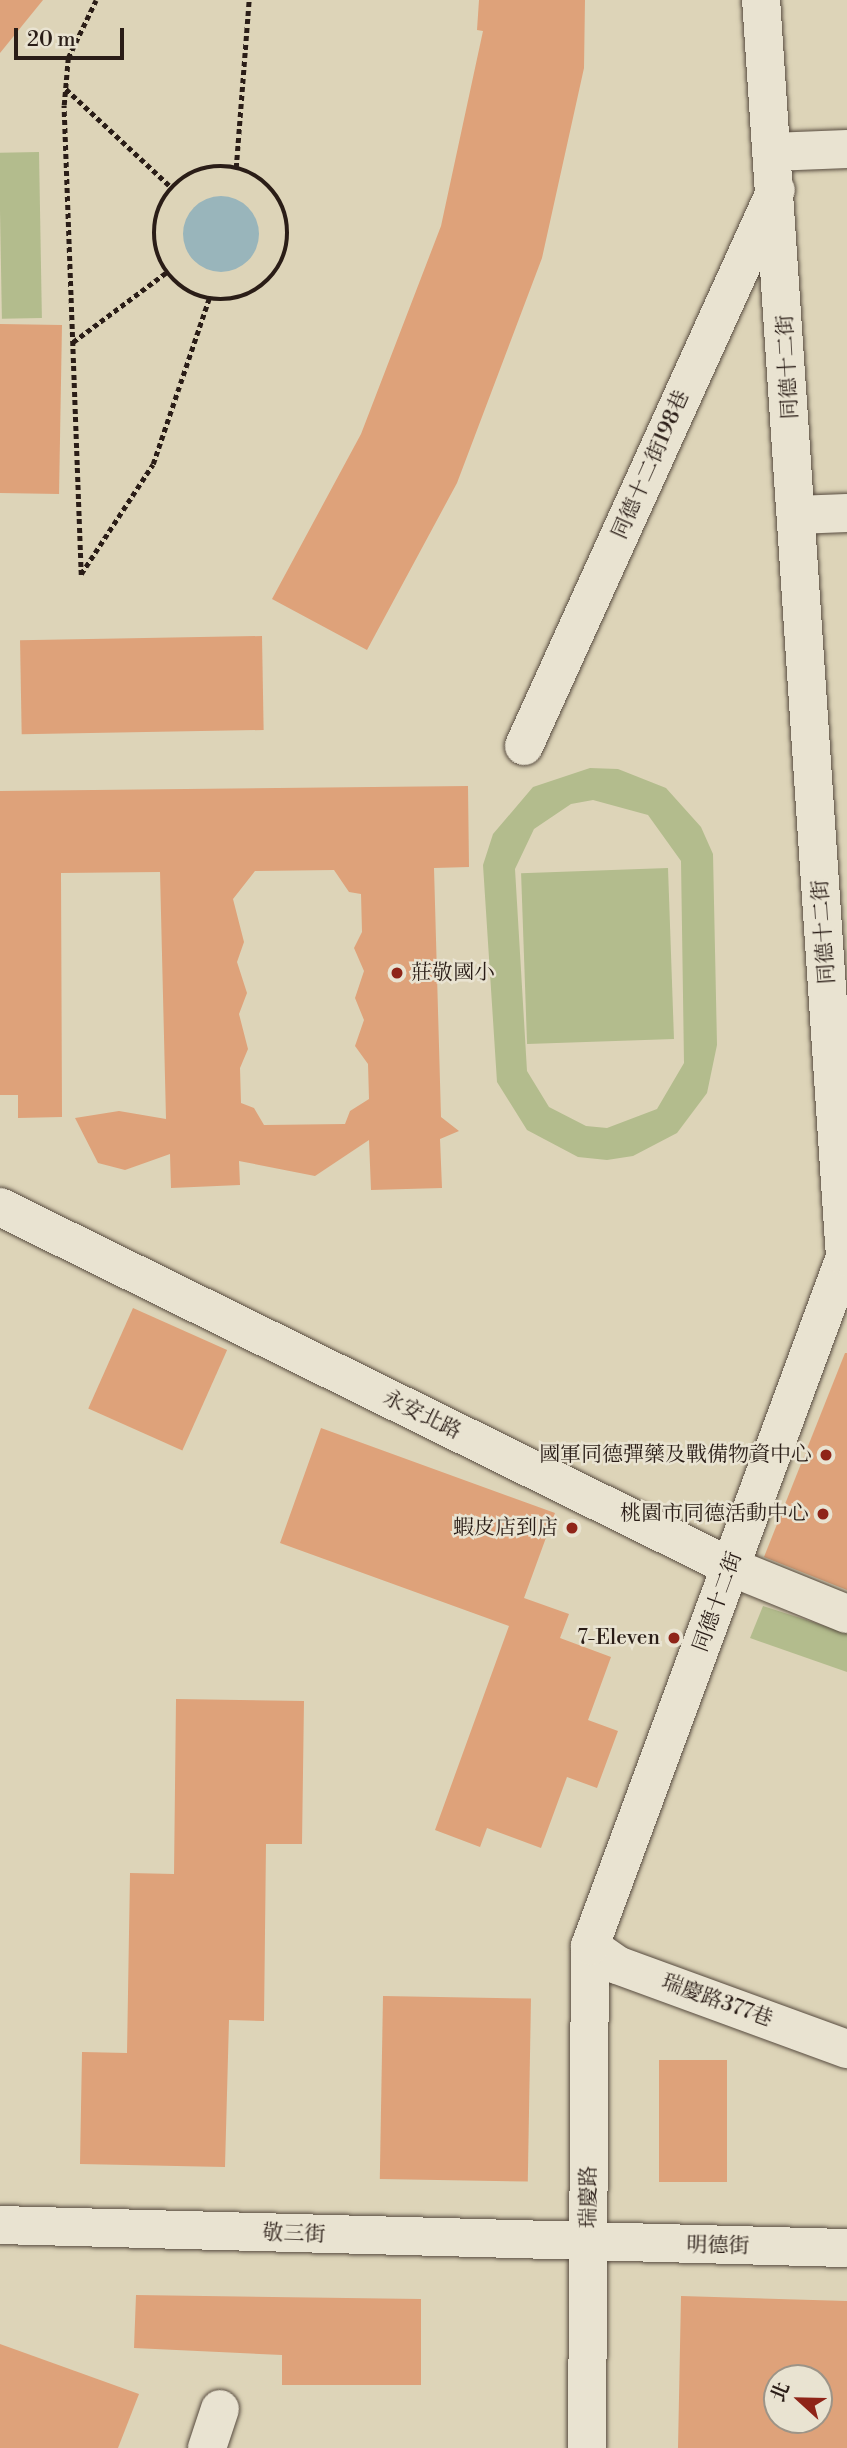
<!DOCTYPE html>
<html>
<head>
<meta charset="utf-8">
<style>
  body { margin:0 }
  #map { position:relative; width:847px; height:2448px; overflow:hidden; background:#ddd4b8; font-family:"Libre Bodoni","Noto Serif TC",serif }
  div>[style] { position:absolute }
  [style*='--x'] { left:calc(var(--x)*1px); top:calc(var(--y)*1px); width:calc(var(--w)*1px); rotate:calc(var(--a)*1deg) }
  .green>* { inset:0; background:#b3bc8d; transform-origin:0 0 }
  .water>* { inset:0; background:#99b5bb }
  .round { border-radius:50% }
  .building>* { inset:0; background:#dea27a; transform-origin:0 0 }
  .path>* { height:4.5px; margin-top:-2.25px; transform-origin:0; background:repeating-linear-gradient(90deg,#2a1d17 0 5px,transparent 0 8.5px) }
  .path>.ring { margin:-2.25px; padding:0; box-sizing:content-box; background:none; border:4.5px solid #2a1d17; border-radius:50% }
  .roads { filter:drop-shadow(0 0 2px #574b3f) drop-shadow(0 0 2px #574b3f) }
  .minor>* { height:38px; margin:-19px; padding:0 19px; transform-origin:19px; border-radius:19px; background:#e9e3d1 }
  .dots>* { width:19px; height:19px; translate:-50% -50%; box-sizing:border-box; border:4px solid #e9e3d1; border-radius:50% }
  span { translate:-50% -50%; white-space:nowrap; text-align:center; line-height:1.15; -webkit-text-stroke:5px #e9e3d1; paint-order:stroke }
  .street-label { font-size:21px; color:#2a1d17 }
  .poi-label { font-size:21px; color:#2a1d17 }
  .left { translate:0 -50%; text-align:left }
  .right { translate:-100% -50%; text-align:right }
  .north { position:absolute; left:763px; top:2364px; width:70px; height:70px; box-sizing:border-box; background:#e9e3d1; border:2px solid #9d9487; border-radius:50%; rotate:292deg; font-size:19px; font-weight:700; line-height:28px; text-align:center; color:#2a1d17 }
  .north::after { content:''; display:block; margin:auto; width:24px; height:32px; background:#8f2418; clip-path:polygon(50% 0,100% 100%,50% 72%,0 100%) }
  .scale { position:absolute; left:14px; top:28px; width:110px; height:32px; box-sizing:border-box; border:4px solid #2a1d17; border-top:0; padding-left:9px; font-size:21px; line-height:24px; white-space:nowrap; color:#2a1d17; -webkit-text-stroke:5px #e9e3d1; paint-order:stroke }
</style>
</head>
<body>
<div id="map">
  <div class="green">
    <i style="left:39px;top:152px;width:166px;height:40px;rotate:89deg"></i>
    <i style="clip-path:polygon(evenodd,590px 768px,618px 769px,666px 788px,701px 827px,713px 854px,717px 1045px,707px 1093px,677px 1133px,633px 1156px,607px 1160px,578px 1157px,527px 1130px,497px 1082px,483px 865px,493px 834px,533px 787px,590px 768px,593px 800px,648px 815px,681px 861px,684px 1063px,657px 1109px,607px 1128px,586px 1126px,549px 1107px,527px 1071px,515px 869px,534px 829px,571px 804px,593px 800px)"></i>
    <i style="left:668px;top:868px;width:171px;height:147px;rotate:88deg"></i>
    <i style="clip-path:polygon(763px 1606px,847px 1633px,847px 1672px,750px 1638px)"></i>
  </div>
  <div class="water">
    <i class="round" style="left:183px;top:196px;width:76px;height:76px"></i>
  </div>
  <div class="building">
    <i style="clip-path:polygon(0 0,43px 0,0 53px)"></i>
    <i style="clip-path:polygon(479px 0,585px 0,584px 68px,542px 258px,457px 483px,367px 650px,272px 599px,361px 434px,441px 226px,483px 31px,477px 30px)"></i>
    <i style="left:0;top:324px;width:62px;height:169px;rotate:1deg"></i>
    <i style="left:262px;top:636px;width:94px;height:242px;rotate:89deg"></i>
    <i style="clip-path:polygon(evenodd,468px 786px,469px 867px,434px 868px,441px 1117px,459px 1131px,440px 1139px,442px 1188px,371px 1190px,369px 1140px,315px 1176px,239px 1161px,240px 1185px,171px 1188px,170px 1154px,125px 1170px,98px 1163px,75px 1118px,119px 1111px,166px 1119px,160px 872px,61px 873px,62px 1117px,18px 1118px,18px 1095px,0 1095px,0 791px,468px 786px,334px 870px,349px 892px,361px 894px,362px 932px,354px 948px,364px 971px,355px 998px,364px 1020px,355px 1046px,368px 1064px,369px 1099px,350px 1111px,345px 1124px,264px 1125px,254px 1108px,241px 1103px,240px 1068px,248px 1049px,239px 1014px,247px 993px,237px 962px,244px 942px,233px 899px,255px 871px,334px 870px)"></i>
    <i style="left:133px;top:1308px;width:103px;height:110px;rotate:24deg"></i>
    <i style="clip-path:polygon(845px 1353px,847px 1353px,847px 1590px,764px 1557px)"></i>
    <i style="clip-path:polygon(321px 1428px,555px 1513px,524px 1598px,569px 1614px,560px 1638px,611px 1657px,588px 1720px,618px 1731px,597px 1788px,567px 1777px,541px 1848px,487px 1828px,480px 1847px,435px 1830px,509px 1626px,280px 1543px)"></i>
    <i style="clip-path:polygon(176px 1699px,304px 1701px,302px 1844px,266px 1844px,264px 2021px,229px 2020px,225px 2167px,80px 2164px,82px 2052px,127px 2053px,130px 1873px,174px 1874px)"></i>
    <i style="left:383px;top:1996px;width:148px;height:183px;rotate:1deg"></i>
    <i style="left:727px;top:2060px;width:122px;height:68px;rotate:90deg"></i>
    <i style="clip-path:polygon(136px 2295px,421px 2299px,421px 2385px,282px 2385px,282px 2355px,134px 2348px)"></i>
    <i style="clip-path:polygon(evenodd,681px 2296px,847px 2301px,847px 2448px,678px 2448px,681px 2296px,777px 2378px,819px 2378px,819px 2420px,777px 2420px,777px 2378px)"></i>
    <i style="clip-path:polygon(0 2344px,139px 2394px,118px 2448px,0 2448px)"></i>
  </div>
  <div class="path">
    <i style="--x:66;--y:89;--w:145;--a:43"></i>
    <i class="ring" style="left:154px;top:166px;width:129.5px;height:129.5px"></i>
    <i style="--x:236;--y:168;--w:169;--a:-85.6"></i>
    <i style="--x:73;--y:342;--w:117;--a:-36.7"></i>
    <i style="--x:81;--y:574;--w:131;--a:-56.8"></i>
    <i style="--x:153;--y:464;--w:174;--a:-71.3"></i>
    <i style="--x:81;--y:575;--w:470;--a:-92.1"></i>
    <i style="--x:64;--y:105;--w:47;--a:-85.1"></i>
    <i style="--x:68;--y:58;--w:64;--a:-64.2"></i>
  </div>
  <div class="roads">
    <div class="minor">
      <i style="--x:772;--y:152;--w:75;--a:-2.3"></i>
      <i style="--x:796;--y:515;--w:51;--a:-2.2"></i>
      <i style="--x:524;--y:746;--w:610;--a:-65.62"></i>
      <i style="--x:0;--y:1207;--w:815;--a:26.22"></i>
      <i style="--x:731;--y:1567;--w:125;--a:22.1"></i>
      <i style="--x:590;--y:1946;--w:33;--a:35"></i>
      <i style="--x:617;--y:1965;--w:245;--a:20.1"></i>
      <i style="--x:0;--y:2225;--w:847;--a:1.56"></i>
      <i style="--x:207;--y:2448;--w:41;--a:-71.6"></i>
      <i style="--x:587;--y:2448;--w:502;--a:-89.66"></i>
      <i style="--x:590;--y:1946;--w:735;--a:-69.69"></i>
      <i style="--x:845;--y:1257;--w:1260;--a:-93.82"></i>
    </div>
  </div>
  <div class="dots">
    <i style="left:397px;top:973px;background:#8f2418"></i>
    <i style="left:826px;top:1455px;background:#8f2418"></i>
    <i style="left:823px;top:1514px;background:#8f2418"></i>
    <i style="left:572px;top:1528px;background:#8f2418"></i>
    <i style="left:674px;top:1638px;background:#8f2418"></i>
  </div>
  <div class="street-label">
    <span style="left:788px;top:367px;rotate:-93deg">同德十二街</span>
    <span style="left:651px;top:465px;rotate:-66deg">同德十二街198巷</span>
    <span style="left:824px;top:932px;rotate:-94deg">同德十二街</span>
    <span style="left:422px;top:1415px;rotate:26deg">永安北路</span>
    <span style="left:718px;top:1602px;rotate:-70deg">同德十二街</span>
    <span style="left:717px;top:2001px;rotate:20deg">瑞慶路377巷</span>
    <span style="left:589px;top:2197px;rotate:-90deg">瑞慶路</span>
    <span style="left:294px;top:2234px;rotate:2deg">敬三街</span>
    <span style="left:718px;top:2246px;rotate:1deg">明德街</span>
  </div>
  <div class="poi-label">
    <span class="left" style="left:411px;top:973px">莊敬國小</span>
    <span class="right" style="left:812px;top:1455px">國軍同德彈藥及戰備物資中心</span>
    <span class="right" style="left:809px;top:1514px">桃園市同德活動中心</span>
    <span class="right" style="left:558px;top:1528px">蝦皮店到店</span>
    <span class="right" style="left:660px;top:1638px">7-Eleven</span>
  </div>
  <div class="north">北</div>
  <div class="scale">20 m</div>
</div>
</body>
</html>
